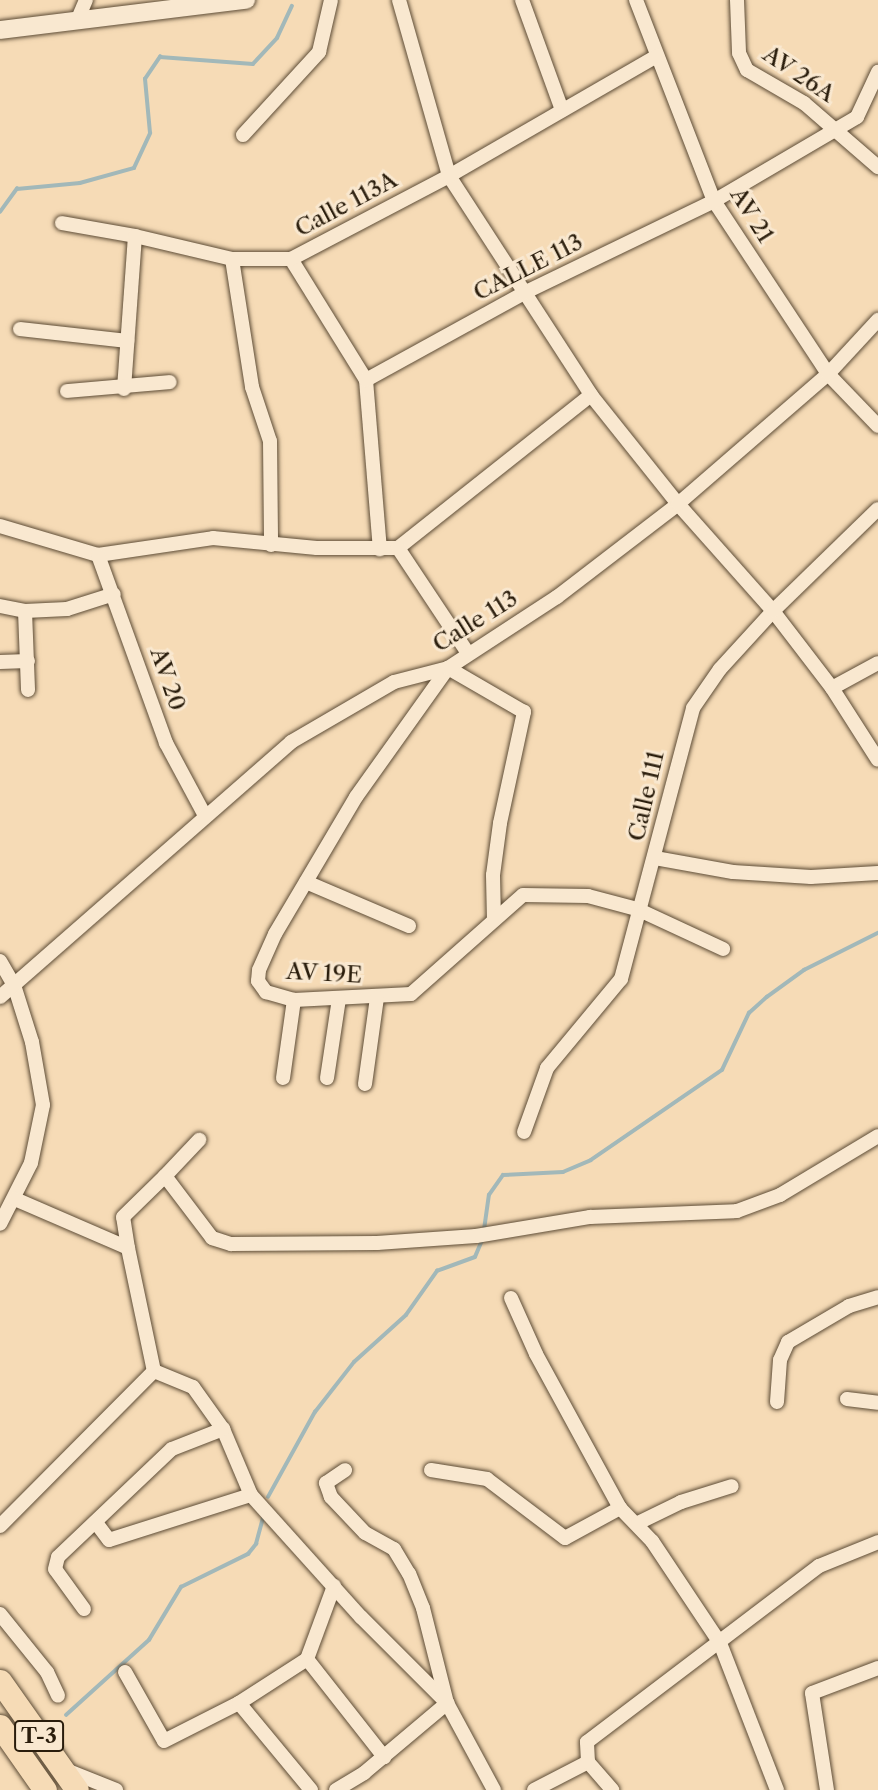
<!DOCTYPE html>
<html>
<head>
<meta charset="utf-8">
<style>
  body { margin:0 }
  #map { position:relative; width:878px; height:1790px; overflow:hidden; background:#f6dbb6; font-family:"Libre Caslon Text",serif }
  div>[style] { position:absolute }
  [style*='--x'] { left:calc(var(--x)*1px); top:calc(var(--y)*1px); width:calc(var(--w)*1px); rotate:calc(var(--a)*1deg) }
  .stream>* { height:3.5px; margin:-1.75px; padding:0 1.75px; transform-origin:1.75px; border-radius:1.75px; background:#a2b8b9 }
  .roads { filter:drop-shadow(0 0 2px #5d4c36) drop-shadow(0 0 2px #5d4c36) }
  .minor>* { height:14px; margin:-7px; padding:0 7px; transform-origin:7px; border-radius:7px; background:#f9e8d0 }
  .tertiary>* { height:18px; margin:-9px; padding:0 9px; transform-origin:9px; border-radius:9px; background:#f9e8d0 }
  .primary>* { height:23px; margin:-11.5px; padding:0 11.5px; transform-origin:11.5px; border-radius:11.5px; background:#f6dbb6 }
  span { translate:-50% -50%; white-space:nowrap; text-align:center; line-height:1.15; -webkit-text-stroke:6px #f9e8d0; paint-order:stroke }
  .shield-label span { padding:2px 5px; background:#f9e8d0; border:2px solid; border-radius:5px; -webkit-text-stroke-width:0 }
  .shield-label { font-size:21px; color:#2a1d0c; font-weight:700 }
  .street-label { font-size:23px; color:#2a1d0c }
</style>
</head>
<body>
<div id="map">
  <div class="stream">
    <i style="--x:0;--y:212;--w:29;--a:-54"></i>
    <i style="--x:17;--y:189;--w:63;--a:-5.4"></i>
    <i style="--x:80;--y:183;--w:56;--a:-15.5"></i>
    <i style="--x:134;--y:168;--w:38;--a:-65"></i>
    <i style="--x:150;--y:133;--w:54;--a:-95.3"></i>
    <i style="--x:145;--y:79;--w:27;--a:-56"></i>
    <i style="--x:160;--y:57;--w:93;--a:4.3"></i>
    <i style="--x:253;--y:64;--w:35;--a:-47"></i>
    <i style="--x:277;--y:38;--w:35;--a:-65"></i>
    <i style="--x:484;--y:1230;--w:35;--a:-82"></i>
    <i style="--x:489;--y:1195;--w:24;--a:-55"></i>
    <i style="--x:503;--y:1175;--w:60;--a:-2.9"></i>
    <i style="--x:563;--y:1172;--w:30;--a:-23"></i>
    <i style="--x:591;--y:1160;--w:159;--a:-34.5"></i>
    <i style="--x:722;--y:1070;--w:63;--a:-64.7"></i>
    <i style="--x:749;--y:1013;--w:24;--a:-42"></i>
    <i style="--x:767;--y:997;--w:46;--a:-36.1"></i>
    <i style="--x:804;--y:970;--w:83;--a:-26.6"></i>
    <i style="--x:268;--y:1497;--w:97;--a:-61.1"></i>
    <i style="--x:315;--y:1412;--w:63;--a:-52"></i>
    <i style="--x:354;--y:1362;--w:70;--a:-42.1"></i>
    <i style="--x:406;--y:1315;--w:54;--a:-54.8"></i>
    <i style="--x:437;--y:1271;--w:40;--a:-20.2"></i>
    <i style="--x:475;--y:1257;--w:21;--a:-67"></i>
    <i style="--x:66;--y:1715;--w:112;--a:-42.1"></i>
    <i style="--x:149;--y:1640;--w:62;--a:-58.9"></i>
    <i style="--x:181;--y:1587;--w:75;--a:-26.2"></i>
    <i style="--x:248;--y:1554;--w:13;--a:-51"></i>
    <i style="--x:256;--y:1544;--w:28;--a:-75"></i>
  </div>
  <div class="roads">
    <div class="minor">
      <i style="--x:399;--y:0;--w:183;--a:74.1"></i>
      <i style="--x:449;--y:176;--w:261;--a:57"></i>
      <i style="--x:591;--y:395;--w:139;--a:51.4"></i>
      <i style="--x:678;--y:504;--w:143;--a:48.4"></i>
      <i style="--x:773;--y:611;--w:97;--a:52.5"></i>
      <i style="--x:832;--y:688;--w:85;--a:57.4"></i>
      <i style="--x:522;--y:0;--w:117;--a:70"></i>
      <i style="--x:636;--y:0;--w:216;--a:68.8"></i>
      <i style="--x:714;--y:201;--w:207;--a:56.6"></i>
      <i style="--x:828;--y:374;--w:72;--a:46.1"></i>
      <i style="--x:737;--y:0;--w:53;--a:87.8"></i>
      <i style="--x:739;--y:53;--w:19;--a:65"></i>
      <i style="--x:747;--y:70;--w:66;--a:30.1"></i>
      <i style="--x:804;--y:103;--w:98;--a:40.9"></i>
      <i style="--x:77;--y:21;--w:23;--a:-67"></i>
      <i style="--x:243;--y:135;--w:113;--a:-47.5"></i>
      <i style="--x:319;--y:52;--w:53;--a:-77"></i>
      <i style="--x:62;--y:223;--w:74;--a:10.1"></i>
      <i style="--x:232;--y:259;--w:130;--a:81.1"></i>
      <i style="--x:252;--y:387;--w:57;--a:71.6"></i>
      <i style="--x:270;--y:441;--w:104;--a:89.4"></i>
      <i style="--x:291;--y:259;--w:142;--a:58.2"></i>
      <i style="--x:366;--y:380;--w:170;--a:85.3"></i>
      <i style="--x:20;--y:329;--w:108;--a:6.4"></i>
      <i style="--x:366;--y:380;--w:180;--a:-28.8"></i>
      <i style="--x:524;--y:293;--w:211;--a:-25.8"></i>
      <i style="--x:714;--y:201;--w:166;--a:-30.4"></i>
      <i style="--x:857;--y:117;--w:50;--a:-65"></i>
      <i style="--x:124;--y:389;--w:153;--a:-85.9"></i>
      <i style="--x:135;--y:236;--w:100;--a:13.3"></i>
      <i style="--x:232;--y:259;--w:59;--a:0"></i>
      <i style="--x:291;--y:259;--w:178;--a:-27.7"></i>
      <i style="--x:449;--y:176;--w:240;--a:-30"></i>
      <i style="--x:67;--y:391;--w:103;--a:-5"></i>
      <i style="--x:0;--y:526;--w:102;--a:16.5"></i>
      <i style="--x:98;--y:555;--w:116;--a:-8.4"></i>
      <i style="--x:213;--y:538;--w:104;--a:5.5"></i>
      <i style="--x:317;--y:548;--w:81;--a:0"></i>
      <i style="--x:398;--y:548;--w:246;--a:-38.4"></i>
      <i style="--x:398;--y:548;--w:125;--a:56.4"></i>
      <i style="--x:98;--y:555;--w:200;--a:70.1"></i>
      <i style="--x:166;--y:743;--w:81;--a:61.8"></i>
      <i style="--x:0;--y:606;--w:25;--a:11"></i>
      <i style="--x:25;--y:611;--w:42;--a:-2.7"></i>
      <i style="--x:67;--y:609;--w:49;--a:-17.7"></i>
      <i style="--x:25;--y:611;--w:79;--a:87.8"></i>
      <i style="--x:0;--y:662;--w:28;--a:-2"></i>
      <i style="--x:832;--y:688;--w:52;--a:-28.5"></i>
      <i style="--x:655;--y:858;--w:79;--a:10.2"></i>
      <i style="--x:733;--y:872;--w:78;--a:3.7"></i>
      <i style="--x:811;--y:877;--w:67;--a:-3.4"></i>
      <i style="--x:306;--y:882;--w:112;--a:23.1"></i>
      <i style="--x:494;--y:920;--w:45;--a:-91.3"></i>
      <i style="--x:493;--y:875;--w:52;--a:-82.3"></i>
      <i style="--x:500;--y:823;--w:114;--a:-77.8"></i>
      <i style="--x:524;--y:712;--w:88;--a:-149.9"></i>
      <i style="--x:448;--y:668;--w:158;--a:125.5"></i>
      <i style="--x:356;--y:797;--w:159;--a:120.6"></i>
      <i style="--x:275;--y:934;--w:39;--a:114"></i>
      <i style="--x:259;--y:970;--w:11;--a:95"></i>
      <i style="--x:258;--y:981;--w:14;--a:54"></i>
      <i style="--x:266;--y:992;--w:29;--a:16"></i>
      <i style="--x:294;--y:1000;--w:117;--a:-2.9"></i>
      <i style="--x:411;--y:994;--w:149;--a:-41.5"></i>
      <i style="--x:523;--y:895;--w:65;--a:0.9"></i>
      <i style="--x:588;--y:896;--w:51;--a:14.9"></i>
      <i style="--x:637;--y:909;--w:95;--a:24.9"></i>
      <i style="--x:0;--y:961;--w:28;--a:60"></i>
      <i style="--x:14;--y:985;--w:60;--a:72.5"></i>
      <i style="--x:32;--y:1042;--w:64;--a:80.1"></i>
      <i style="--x:43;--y:1105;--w:59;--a:101.7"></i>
      <i style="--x:31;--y:1163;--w:68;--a:116.9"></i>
      <i style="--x:0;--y:997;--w:387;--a:-41.2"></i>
      <i style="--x:291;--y:742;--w:119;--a:-30.2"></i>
      <i style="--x:394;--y:682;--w:56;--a:-14.5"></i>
      <i style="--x:448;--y:668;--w:130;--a:-33.1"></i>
      <i style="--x:557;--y:597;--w:153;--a:-37.5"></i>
      <i style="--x:678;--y:504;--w:198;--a:-40.9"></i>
      <i style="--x:828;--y:374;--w:74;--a:-47.2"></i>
      <i style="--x:283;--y:1078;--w:79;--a:-82"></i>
      <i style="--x:327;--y:1078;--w:80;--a:-81.4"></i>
      <i style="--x:365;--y:1084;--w:87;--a:-82.1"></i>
      <i style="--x:524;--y:1132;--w:68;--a:-70.2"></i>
      <i style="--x:547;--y:1068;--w:116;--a:-50.3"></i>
      <i style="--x:621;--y:979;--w:280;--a:-75.1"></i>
      <i style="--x:693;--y:708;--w:47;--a:-55.3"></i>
      <i style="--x:720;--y:669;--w:79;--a:-47.6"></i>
      <i style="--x:773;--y:611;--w:146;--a:-44.2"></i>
      <i style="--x:165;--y:1176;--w:50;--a:-46.6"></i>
      <i style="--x:15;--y:1199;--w:123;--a:23.4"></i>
      <i style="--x:128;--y:1248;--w:126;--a:78.1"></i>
      <i style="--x:154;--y:1371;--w:42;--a:22.3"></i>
      <i style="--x:193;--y:1387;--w:52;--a:54.5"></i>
      <i style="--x:223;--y:1429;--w:72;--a:67"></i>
      <i style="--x:251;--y:1495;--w:164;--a:48"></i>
      <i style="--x:361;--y:1617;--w:122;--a:45"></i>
      <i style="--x:447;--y:1703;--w:99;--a:61.6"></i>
      <i style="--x:128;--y:1248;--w:31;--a:-99"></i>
      <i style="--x:123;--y:1217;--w:59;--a:-44.3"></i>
      <i style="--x:165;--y:1176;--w:78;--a:52.8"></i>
      <i style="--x:212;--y:1238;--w:20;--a:18"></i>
      <i style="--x:231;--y:1244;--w:146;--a:-0.4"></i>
      <i style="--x:377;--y:1243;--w:99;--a:-4"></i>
      <i style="--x:476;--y:1236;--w:116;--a:-9.5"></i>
      <i style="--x:590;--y:1217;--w:147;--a:-2.3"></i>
      <i style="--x:737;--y:1211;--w:46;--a:-20.4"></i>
      <i style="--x:780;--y:1195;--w:114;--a:-31"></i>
      <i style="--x:511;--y:1298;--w:61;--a:65.9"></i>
      <i style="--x:536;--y:1354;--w:175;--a:61.4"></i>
      <i style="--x:620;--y:1508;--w:46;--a:45.9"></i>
      <i style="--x:652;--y:1541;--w:123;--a:56.3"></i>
      <i style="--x:720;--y:1643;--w:158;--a:68.8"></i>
      <i style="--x:847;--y:1399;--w:31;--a:7"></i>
      <i style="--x:777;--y:1402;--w:42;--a:-85.9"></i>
      <i style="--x:780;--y:1360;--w:20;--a:-66"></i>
      <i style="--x:788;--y:1342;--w:71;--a:-30.5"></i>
      <i style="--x:849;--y:1306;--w:30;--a:-17"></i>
      <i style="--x:431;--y:1470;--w:57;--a:9.1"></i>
      <i style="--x:487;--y:1479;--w:98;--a:37.1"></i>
      <i style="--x:565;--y:1538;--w:63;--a:-28.6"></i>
      <i style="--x:638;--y:1523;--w:48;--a:-26"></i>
      <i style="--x:681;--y:1502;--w:53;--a:-17.4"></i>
      <i style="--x:97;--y:1524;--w:20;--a:53"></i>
      <i style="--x:109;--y:1540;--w:149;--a:-17.6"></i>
      <i style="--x:0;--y:1526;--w:218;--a:-45.2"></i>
      <i style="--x:84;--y:1609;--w:49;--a:-125.9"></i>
      <i style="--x:55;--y:1569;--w:12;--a:-76"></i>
      <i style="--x:58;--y:1557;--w:157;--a:-43.5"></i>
      <i style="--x:172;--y:1449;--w:55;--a:-21.4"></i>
      <i style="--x:0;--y:1614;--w:75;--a:51"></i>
      <i style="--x:47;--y:1672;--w:26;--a:65"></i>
      <i style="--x:307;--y:1659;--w:125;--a:51.8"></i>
      <i style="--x:125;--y:1672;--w:79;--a:60.5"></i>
      <i style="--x:164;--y:1741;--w:84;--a:-26.9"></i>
      <i style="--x:239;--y:1703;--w:81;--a:-32.9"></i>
      <i style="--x:307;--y:1659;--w:78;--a:-69.7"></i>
      <i style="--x:239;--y:1703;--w:113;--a:50.4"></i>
      <i style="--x:588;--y:1762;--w:37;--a:49"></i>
      <i style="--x:66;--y:1770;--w:54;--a:21.8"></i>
      <i style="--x:336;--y:1790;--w:33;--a:-31"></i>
      <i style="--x:364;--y:1773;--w:109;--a:-40.1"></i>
      <i style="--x:447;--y:1703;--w:98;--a:-104.2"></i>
      <i style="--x:423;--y:1608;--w:37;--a:-112"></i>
      <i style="--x:409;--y:1574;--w:29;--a:-121"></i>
      <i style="--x:394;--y:1549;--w:33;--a:-151"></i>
      <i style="--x:365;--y:1533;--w:50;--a:-133.4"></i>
      <i style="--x:331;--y:1497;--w:15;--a:-110"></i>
      <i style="--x:326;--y:1483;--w:23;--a:-34"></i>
      <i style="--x:534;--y:1790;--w:61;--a:-27.4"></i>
      <i style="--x:588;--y:1762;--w:20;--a:-93"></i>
      <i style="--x:587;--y:1742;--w:291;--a:-37.2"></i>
      <i style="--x:819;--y:1566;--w:64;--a:-22.1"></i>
      <i style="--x:827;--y:1790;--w:98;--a:-98.8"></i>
      <i style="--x:812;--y:1693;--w:71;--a:-20.7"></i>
    </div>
    <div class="tertiary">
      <i style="--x:0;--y:30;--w:248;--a:-7"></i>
    </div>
    <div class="primary">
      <i style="--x:0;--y:1681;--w:133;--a:54.8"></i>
      <i style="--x:0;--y:1726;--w:78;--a:54.9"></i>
    </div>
  </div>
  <div class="shield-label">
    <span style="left:39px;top:1736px">T-3</span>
  </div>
  <div class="street-label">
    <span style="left:799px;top:74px;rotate:34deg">AV 26A</span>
    <span style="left:346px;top:204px;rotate:-28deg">Calle 113A</span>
    <span style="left:752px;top:215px;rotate:58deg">AV 21</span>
    <span style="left:528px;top:267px;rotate:-27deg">CALLE 113</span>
    <span style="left:475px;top:621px;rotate:-32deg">Calle 113</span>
    <span style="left:168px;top:679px;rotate:71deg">AV 20</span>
    <span style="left:646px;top:796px;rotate:-77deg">Calle 111</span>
    <span style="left:324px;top:973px;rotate:3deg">AV 19E</span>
  </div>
</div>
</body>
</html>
